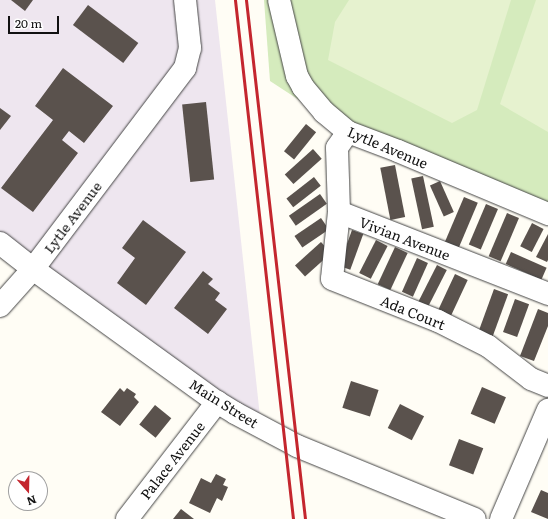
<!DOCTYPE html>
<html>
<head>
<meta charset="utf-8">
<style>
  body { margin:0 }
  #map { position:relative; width:548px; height:519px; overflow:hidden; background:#fffdf5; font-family:Literata,serif }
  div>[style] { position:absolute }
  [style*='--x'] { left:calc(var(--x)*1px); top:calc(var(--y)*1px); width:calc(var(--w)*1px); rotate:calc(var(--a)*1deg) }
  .industrial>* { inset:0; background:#eee6ef }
  .green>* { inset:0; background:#d5ebbd }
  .pitch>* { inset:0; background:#e6f2cf }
  .building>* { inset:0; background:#5a524d; transform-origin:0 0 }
  .roads { filter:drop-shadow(0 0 1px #444) drop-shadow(0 0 1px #444) }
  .minor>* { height:22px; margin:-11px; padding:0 11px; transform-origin:11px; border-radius:11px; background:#fff }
  .rail>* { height:3px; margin:-1.5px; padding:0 1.5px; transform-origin:1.5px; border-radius:1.5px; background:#c4262e }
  span { translate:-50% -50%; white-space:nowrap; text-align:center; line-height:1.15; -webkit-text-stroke:4px #fff; paint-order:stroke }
  .street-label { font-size:14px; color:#111 }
  .north { position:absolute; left:8px; top:471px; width:40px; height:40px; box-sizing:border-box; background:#fff; border:1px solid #a0a0a0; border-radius:50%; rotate:160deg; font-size:11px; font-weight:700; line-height:16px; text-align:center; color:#111 }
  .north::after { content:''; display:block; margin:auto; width:14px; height:18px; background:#c4262e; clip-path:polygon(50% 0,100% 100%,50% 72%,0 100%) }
  .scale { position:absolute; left:8px; top:16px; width:51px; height:18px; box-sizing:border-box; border:2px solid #111; border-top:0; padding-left:5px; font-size:12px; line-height:14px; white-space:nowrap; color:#111; -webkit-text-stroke:3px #fff; paint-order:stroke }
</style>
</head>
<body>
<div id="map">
  <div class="industrial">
    <i style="clip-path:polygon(0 0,215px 0,261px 426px,0 243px)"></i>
  </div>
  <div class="green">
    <i style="clip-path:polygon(264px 0,548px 0,548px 214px,348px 132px,270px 81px)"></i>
  </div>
  <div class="pitch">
    <i style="clip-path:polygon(349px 0,511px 0,477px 110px,452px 123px,328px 60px,335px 22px)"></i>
    <i style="clip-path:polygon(536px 0,548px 0,548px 132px,500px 104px)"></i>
  </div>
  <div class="building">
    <i style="clip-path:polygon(11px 0,33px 0,25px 11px)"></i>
    <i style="left:88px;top:5px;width:63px;height:25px;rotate:37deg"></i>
    <i style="clip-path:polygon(63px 68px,113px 106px,84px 143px,69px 131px,62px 140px,78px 153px,33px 212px,1px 188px,53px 120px,35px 106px)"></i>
    <i style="left:206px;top:102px;width:78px;height:24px;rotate:84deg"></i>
    <i style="clip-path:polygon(0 108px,11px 116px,0 130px)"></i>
    <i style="left:306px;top:124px;width:13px;height:35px;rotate:39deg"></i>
    <i style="left:313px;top:149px;width:13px;height:38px;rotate:48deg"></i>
    <i style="left:395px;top:165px;width:53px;height:15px;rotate:79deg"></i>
    <i style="left:423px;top:176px;width:52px;height:12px;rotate:78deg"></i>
    <i style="left:314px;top:177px;width:11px;height:35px;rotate:52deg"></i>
    <i style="left:440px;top:181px;width:34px;height:11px;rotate:66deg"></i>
    <i style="left:320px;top:194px;width:12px;height:38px;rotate:55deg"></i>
    <i style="left:464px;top:197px;width:15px;height:49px;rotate:23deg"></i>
    <i style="left:486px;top:204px;width:13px;height:44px;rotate:23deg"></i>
    <i style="left:507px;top:213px;width:13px;height:47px;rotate:23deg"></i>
    <i style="left:321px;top:218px;width:14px;height:32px;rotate:56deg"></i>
    <i style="clip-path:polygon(143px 220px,186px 252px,146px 305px,117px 283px,135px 258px,122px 248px)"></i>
    <i style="left:532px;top:223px;width:13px;height:26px;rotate:27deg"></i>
    <i style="left:352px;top:230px;width:12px;height:38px;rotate:20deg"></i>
    <i style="clip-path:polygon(548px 234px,548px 260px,547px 262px,536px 257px)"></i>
    <i style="left:376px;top:240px;width:13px;height:37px;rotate:27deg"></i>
    <i style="left:321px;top:242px;width:15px;height:35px;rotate:48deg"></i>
    <i style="left:395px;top:247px;width:14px;height:41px;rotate:25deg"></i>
    <i style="left:511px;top:252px;width:39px;height:13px;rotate:24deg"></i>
    <i style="left:417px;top:258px;width:12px;height:37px;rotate:24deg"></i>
    <i style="left:437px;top:265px;width:11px;height:42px;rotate:27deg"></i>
    <i style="clip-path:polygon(203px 271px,213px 279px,208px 284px,220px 293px,215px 300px,227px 309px,208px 334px,174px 308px)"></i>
    <i style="left:455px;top:274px;width:14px;height:42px;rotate:25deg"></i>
    <i style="left:494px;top:289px;width:15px;height:46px;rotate:20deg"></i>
    <i style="left:515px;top:299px;width:15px;height:35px;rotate:20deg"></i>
    <i style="clip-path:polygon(538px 309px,548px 313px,548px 326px,534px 361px,520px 356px)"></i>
    <i style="left:351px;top:381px;width:29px;height:28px;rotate:18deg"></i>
    <i style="left:482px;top:387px;width:26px;height:29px;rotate:23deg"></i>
    <i style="clip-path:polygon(120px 388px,124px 392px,127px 388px,136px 394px,134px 397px,139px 402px,120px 426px,101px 412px)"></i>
    <i style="left:400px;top:404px;width:27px;height:27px;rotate:27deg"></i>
    <i style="left:155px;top:405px;width:21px;height:25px;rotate:39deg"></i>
    <i style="left:459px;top:439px;width:26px;height:28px;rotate:21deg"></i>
    <i style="clip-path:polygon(216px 474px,226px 479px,223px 485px,228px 487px,222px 501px,217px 498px,210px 513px,189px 503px,201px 478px,211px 483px)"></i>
    <i style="clip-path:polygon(541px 490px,548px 493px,548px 519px,531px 512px)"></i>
    <i style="clip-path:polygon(181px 509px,194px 519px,173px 519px)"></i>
  </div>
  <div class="roads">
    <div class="minor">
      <i style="--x:279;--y:0;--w:78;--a:76.7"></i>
      <i style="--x:297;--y:76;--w:13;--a:61"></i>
      <i style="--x:303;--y:87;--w:33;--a:50"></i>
      <i style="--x:324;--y:112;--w:31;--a:40"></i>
      <i style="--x:348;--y:132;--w:53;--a:20.8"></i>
      <i style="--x:398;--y:151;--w:163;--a:22.8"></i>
      <i style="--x:348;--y:132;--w:19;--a:125"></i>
      <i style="--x:337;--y:148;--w:64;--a:88.2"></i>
      <i style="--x:339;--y:212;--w:67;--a:96"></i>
      <i style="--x:332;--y:279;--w:114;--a:21.6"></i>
      <i style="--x:438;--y:321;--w:56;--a:26.6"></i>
      <i style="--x:488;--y:346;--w:54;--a:37.5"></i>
      <i style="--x:531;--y:379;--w:18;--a:22"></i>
      <i style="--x:339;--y:212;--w:225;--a:21.4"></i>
      <i style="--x:0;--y:243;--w:42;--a:38.2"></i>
      <i style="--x:33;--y:269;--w:227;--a:35.9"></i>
      <i style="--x:217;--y:402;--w:21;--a:31"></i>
      <i style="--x:235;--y:413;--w:70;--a:28"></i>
      <i style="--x:297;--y:446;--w:192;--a:22.3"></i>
      <i style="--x:0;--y:306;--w:50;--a:-48.3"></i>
      <i style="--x:33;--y:269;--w:252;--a:-52.9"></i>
      <i style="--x:185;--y:68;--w:21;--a:-76"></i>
      <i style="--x:190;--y:48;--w:48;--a:-95.9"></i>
      <i style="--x:127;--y:519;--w:148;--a:-52.4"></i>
      <i style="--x:501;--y:519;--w:119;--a:-66.7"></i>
    </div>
  </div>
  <div class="rail">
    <i style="--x:235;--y:0;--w:522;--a:83.62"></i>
    <i style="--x:246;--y:0;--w:522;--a:83.51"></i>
  </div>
  <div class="street-label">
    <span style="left:388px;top:147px;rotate:23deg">Lytle Avenue</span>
    <span style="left:72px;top:217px;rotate:-53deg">Lytle Avenue</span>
    <span style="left:405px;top:238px;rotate:21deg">Vivian Avenue</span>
    <span style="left:413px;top:312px;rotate:22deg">Ada Court</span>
    <span style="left:224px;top:403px;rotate:32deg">Main Street</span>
    <span style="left:172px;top:460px;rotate:-52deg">Palace Avenue</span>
  </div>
  <div class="north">N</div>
  <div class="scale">20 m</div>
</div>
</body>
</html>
